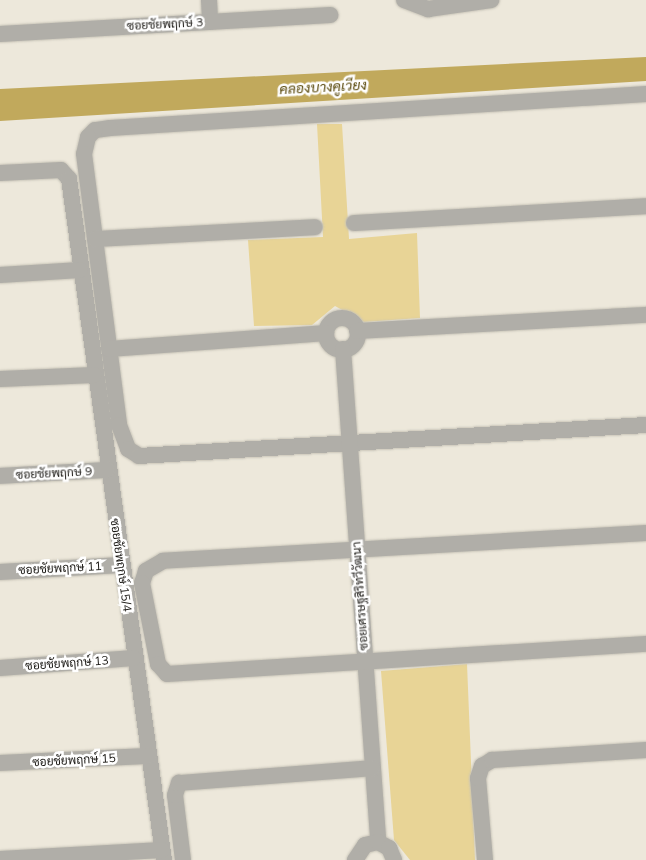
<!DOCTYPE html>
<html>
<head>
<meta charset="utf-8">
<style>
  body { margin:0 }
  #map { position:relative; width:646px; height:860px; overflow:hidden; background:#ede8db; font-family:Mulish,Sarabun,sans-serif }
  div>[style] { position:absolute }
  [style*='--x'] { left:calc(var(--x)*1px); top:calc(var(--y)*1px); width:calc(var(--w)*1px); rotate:calc(var(--a)*1deg) }
  .green>* { inset:0; background:#e8d496 }
  .water>* { inset:0; background:#c1a95c }
  .roads { filter:drop-shadow(0 0 1px #c7c3b7) drop-shadow(0 0 1px #c7c3b7) }
  .street>* { height:16px; margin:-8px; padding:0 8px; transform-origin:8px; border-radius:8px; background:#b0aea8 }
  .street>.ring { margin:-8px; padding:0; box-sizing:content-box; background:none; border:16px solid #b0aea8; border-radius:50% }
  span { translate:-50% -50%; white-space:nowrap; text-align:center; line-height:1.15; -webkit-text-stroke:5px #fff; paint-order:stroke }
  .street-label { font-size:12px; color:#1b1915 }
  .water-label { font-size:14px; color:#584709; font-style:italic }
</style>
</head>
<body>
<div id="map">
  <div class="green">
    <i style="clip-path:polygon(317px 124px,342px 124px,349px 239px,417px 233px,420px 318px,364px 322px,335px 306px,312px 325px,254px 326px,248px 240px,323px 237px)"></i>
    <i style="clip-path:polygon(467px 664px,475px 860px,410px 860px,394px 840px,381px 671px)"></i>
  </div>
  <div class="water">
    <i style="clip-path:polygon(646px 57px,646px 81px,0 121px,0 89px)"></i>
  </div>
  <div class="roads">
    <div class="street">
      <i style="--x:209;--y:0;--w:22;--a:87"></i>
      <i style="--x:404;--y:0;--w:26;--a:21"></i>
      <i style="--x:428;--y:9;--w:64;--a:-8.1"></i>
      <i style="--x:0;--y:34;--w:331;--a:-3.3"></i>
      <i style="--x:646;--y:94;--w:537;--a:176.37"></i>
      <i style="--x:110;--y:128;--w:15;--a:172"></i>
      <i style="--x:95;--y:130;--w:10;--a:135"></i>
      <i style="--x:88;--y:137;--w:17;--a:103"></i>
      <i style="--x:84;--y:154;--w:273;--a:82.6"></i>
      <i style="--x:119;--y:425;--w:26;--a:69"></i>
      <i style="--x:128;--y:449;--w:13;--a:32"></i>
      <i style="--x:139;--y:456;--w:508;--a:-3.5"></i>
      <i style="--x:0;--y:173;--w:61;--a:-2.8"></i>
      <i style="--x:61;--y:170;--w:12;--a:48"></i>
      <i style="--x:69;--y:179;--w:688;--a:82.06"></i>
      <i style="--x:354;--y:223;--w:292;--a:-3.3"></i>
      <i style="--x:95;--y:239;--w:220;--a:-3.1"></i>
      <i style="--x:0;--y:275;--w:80;--a:-3.6"></i>
      <i class="ring" style="left:326px;top:318px;width:16px;height:16px"></i>
      <i style="--x:357;--y:331;--w:289;--a:-3.2"></i>
      <i style="--x:109;--y:349;--w:218;--a:-4.2"></i>
      <i style="--x:343;--y:349;--w:494;--a:85.9"></i>
      <i style="--x:0;--y:379;--w:94;--a:-2.4"></i>
      <i style="--x:0;--y:476;--w:107;--a:-3.2"></i>
      <i style="--x:646;--y:533;--w:484;--a:176.7"></i>
      <i style="--x:163;--y:561;--w:20;--a:150"></i>
      <i style="--x:146;--y:571;--w:13;--a:108"></i>
      <i style="--x:142;--y:583;--w:83;--a:78.8"></i>
      <i style="--x:158;--y:664;--w:13;--a:48"></i>
      <i style="--x:167;--y:674;--w:480;--a:-3.6"></i>
      <i style="--x:0;--y:572;--w:121;--a:-3.3"></i>
      <i style="--x:0;--y:668;--w:134;--a:-4.3"></i>
      <i style="--x:0;--y:763;--w:149;--a:-2.7"></i>
      <i style="--x:0;--y:859;--w:162;--a:-3.2"></i>
      <i style="--x:183;--y:860;--w:65;--a:-97"></i>
      <i style="--x:175;--y:795;--w:13;--a:-72"></i>
      <i style="--x:179;--y:783;--w:194;--a:-4.4"></i>
      <i style="--x:355;--y:860;--w:18;--a:-56"></i>
      <i style="--x:365;--y:845;--w:13;--a:-13"></i>
      <i style="--x:378;--y:842;--w:13;--a:29"></i>
      <i style="--x:389;--y:848;--w:13;--a:67"></i>
      <i style="--x:485;--y:860;--w:82;--a:-94.9"></i>
      <i style="--x:478;--y:778;--w:13;--a:-72"></i>
      <i style="--x:482;--y:766;--w:12;--a:-31"></i>
      <i style="--x:492;--y:760;--w:154;--a:-3.7"></i>
    </div>
  </div>
  <div class="street-label">
    <span style="left:165px;top:24px;rotate:-3deg">ซอยชัยพฤกษ์ 3</span>
    <span style="left:54px;top:473px;rotate:-3deg">ซอยชัยพฤกษ์ 9</span>
    <span style="left:121px;top:565px;rotate:82deg">ซอยชัยพฤกษ์ 15/4</span>
    <span style="left:60px;top:568px;rotate:-3deg">ซอยชัยพฤกษ์ 11</span>
    <span style="left:360px;top:596px;rotate:-94deg">ซอยเศรษฐสิริทวีวัฒนา</span>
    <span style="left:67px;top:663px;rotate:-4deg">ซอยชัยพฤกษ์ 13</span>
    <span style="left:74px;top:760px;rotate:-3deg">ซอยชัยพฤกษ์ 15</span>
  </div>
  <div class="water-label">
    <span style="left:323px;top:87px;rotate:-3deg">คลองบางคูเวียง</span>
  </div>
</div>
</body>
</html>
